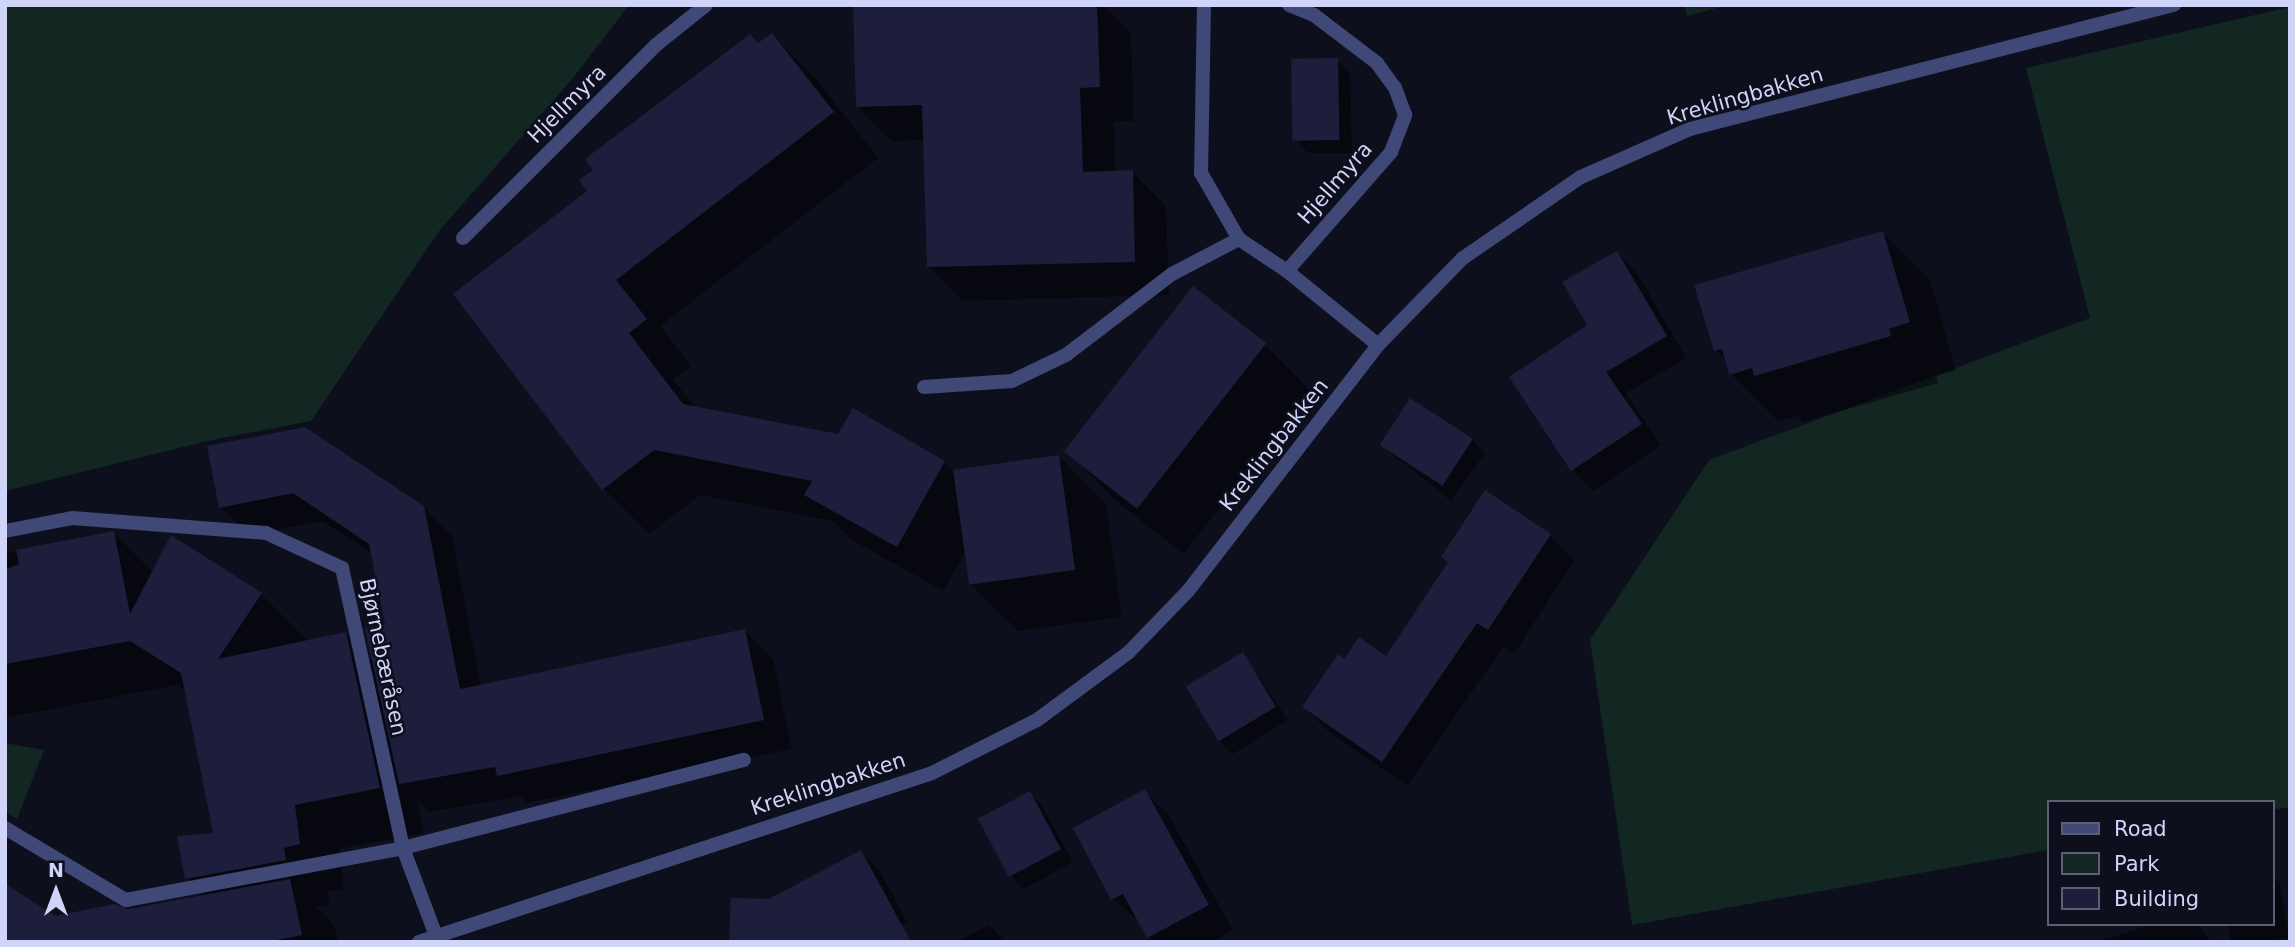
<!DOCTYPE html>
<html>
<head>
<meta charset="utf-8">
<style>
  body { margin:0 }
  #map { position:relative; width:2295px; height:947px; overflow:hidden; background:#0e0f1d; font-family:"DejaVu Sans",sans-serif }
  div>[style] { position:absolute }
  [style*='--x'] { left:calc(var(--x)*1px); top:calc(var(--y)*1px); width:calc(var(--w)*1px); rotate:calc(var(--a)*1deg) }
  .green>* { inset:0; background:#122622 }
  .shadow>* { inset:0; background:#0007 }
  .building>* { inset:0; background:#1d1d3c; transform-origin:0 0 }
  .lane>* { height:14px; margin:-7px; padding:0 7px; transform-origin:7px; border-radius:7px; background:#3f4876 }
  .street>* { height:14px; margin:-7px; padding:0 7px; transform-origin:7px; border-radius:7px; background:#3f4876 }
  span { translate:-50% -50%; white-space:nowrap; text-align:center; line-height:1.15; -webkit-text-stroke:5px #0e0f1d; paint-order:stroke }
  .street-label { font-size:21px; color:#d0d4f9 }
  .frame { position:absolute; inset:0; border:7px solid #d0d4f9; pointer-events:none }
  .legend { position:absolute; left:2047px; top:800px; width:228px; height:126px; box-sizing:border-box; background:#0e0f1d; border:2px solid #5c5e75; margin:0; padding:9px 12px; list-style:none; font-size:21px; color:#d0d4f9 }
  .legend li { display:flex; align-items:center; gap:14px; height:35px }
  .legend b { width:35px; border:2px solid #5c5e75 }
  .north { position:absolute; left:21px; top:856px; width:70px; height:70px; -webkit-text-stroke:5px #0e0f1d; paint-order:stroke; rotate:0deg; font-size:19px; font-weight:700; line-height:28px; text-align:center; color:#d0d4f9 }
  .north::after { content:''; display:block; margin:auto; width:24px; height:32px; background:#d0d4f9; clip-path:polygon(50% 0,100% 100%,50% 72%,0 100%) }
</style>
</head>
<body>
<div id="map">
  <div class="green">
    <i style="clip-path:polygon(5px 5px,629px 5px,573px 78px,439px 231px,311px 421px,207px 441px,5px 491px)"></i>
    <i style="clip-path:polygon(1684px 5px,1728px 5px,1687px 16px)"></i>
    <i style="clip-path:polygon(2290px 7px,2290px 807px,2272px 810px,2272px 802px,2048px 802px,2048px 850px,1632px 925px,1590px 640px,1709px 460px,2090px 318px,2026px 68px)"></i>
    <i style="clip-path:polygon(5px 743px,44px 750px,17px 819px,5px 811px)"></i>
  </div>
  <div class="shadow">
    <i style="clip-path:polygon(873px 5px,1102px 5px,1131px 34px,1134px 121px,1114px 122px,1115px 172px,1132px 172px,1166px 206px,1169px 295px,963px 301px,928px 266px,925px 140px,892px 141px,858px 107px)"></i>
    <i style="clip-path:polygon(772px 35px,817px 80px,878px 158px,660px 326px,691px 366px,673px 379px,695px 408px,944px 462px,954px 472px,1059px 457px,1106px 505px,1122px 617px,1018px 631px,970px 584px,966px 551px,943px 591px,852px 540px,832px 521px,700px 495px,649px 534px,603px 488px,590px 191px)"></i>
    <i style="clip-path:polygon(1337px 60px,1350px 73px,1352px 153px,1308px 153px,1295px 140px)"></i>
    <i style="clip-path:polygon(evenodd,1883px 233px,1930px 280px,1956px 370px,1936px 376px,1938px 383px,1803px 422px,1796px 416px,1778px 421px,1731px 374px,1727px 362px,1716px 350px,1883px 233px,1899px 332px,1757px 376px,1755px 373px,1899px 332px)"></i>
    <i style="clip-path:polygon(1617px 253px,1638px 274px,1686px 358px,1626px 393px,1661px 445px,1594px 491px,1573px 470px,1589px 325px)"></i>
    <i style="clip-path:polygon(1264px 344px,1312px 392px,1183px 554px,1114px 499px,1067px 451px)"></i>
    <i style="clip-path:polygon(1472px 440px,1485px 453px,1451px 501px,1380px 444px)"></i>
    <i style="clip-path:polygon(209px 448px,423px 507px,452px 536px,481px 686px,745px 631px,773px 659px,792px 749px,527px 803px,520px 796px,429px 812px,417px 800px,424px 833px,339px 849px,344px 889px,328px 892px,330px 905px,316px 907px,335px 926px,338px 942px,5px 942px,56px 918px,205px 897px,187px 878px,215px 835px,186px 691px,177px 685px,5px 718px,5px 553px,114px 533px,154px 573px,261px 594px,306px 639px,303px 643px,346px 634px,374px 663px,387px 625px,373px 554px,322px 521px,249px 535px,221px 507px)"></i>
    <i style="clip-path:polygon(1486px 493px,1550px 535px,1575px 560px,1514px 654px,1503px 647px,1407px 786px,1329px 732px,1304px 707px,1345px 661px,1387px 658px,1449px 563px,1443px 557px)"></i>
    <i style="clip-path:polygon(1243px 654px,1288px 720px,1233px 754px,1220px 741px,1187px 687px)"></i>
    <i style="clip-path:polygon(1144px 791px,1169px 816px,1233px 930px,1212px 942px,1153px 942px,1140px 923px,1113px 899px,1075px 829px)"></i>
    <i style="clip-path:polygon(1030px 793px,1042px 806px,1073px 862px,1024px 889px,1011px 876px)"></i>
    <i style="clip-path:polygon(861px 852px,880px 871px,907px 922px,870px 942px)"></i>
    <i style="clip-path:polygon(2272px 875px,2280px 883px,2290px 939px,2232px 942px,2226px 924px,2272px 924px)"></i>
    <i style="clip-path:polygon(2154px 924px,2196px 924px,2212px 942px,2097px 942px)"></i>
    <i style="clip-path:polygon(989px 925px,1006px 942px,956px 942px)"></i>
  </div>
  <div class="building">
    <i style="clip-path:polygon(853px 5px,1097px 5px,1100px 87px,1080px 88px,1083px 172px,1133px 170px,1135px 262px,927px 267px,922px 105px,856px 107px)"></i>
    <i style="clip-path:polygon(772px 33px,834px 112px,616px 280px,647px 319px,629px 333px,683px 404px,838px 434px,853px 408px,945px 461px,897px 547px,804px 495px,812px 481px,654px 450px,602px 490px,453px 294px,587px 191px,579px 180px,593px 170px,585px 159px,750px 34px,758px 43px)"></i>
    <i style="left:1338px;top:58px;width:82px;height:47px;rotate:89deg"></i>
    <i style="clip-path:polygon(1883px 231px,1910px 322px,1889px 329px,1891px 336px,1754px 376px,1752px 368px,1729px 375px,1722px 349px,1714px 351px,1694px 285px)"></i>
    <i style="clip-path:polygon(1617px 251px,1667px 336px,1606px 372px,1642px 424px,1571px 471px,1509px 377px,1587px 325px,1562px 282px)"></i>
    <i style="left:1193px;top:286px;width:93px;height:210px;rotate:38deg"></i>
    <i style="left:1410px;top:398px;width:75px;height:56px;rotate:33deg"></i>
    <i style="clip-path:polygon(305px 427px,424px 506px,460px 689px,745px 629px,764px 720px,497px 776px,495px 767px,399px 784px,365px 628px,385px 624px,369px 544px,293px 493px,219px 508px,207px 446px)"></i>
    <i style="left:1059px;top:455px;width:116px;height:107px;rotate:82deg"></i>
    <i style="clip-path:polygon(1485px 490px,1551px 534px,1488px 630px,1477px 623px,1382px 762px,1302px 707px,1338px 654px,1344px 659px,1359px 637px,1386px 656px,1448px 562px,1441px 557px)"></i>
    <i style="clip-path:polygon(114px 531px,130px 614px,171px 535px,262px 593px,218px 659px,346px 632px,380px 788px,295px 805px,300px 844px,284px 848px,286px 860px,185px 879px,177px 836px,213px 833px,181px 673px,130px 641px,5px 664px,5px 570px,19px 564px,16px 550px)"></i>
    <i style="left:1243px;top:652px;width:64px;height:67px;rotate:59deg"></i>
    <i style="clip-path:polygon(1145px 789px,1209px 905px,1147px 938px,1123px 894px,1111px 900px,1073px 828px)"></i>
    <i style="left:1030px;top:791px;width:66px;height:59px;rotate:62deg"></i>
    <i style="clip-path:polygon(861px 850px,911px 942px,729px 942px,731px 898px,769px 899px)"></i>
    <i style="clip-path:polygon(290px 879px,302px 935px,266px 942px,5px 942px,5px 884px,56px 916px,114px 904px,128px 909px)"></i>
  </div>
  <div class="lane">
    <i style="--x:1287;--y:271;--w:158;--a:-48.8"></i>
    <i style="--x:1391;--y:152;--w:40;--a:-69"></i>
    <i style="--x:1405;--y:115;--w:29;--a:-110"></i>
    <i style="--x:1395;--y:88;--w:31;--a:-126"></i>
    <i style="--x:1377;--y:63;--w:79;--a:-142.7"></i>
    <i style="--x:1314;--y:15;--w:27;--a:-158"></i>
    <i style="--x:924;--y:387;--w:88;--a:-3.9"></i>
    <i style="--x:1012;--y:381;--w:60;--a:-25.7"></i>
    <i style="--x:1066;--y:355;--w:133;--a:-37.4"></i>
    <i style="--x:1172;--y:274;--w:76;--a:-27.6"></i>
    <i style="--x:403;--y:848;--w:352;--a:-14.5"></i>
  </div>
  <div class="street">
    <i style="--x:1204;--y:5;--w:168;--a:91"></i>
    <i style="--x:1201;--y:173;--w:76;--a:60.1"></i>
    <i style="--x:1239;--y:239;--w:58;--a:33.7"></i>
    <i style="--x:1287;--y:271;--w:117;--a:39.1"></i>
    <i style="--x:463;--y:238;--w:273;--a:-45"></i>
    <i style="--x:656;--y:45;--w:64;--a:-38.7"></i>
    <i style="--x:5;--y:531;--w:68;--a:-11"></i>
    <i style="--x:72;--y:518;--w:195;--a:4.4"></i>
    <i style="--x:266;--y:533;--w:84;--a:24.7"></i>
    <i style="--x:342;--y:568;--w:287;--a:77.7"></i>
    <i style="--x:403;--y:848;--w:91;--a:69.4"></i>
    <i style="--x:5;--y:828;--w:141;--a:30.8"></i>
    <i style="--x:126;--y:900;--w:282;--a:-10.6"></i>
    <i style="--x:419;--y:942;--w:540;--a:-18.23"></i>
    <i style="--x:932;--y:773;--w:118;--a:-26.8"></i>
    <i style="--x:1037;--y:720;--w:113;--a:-36.4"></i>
    <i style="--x:1128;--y:653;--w:86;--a:-45.9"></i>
    <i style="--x:1188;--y:591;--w:311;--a:-52.3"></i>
    <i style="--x:1378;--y:345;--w:122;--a:-45.7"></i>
    <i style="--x:1463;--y:258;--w:143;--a:-34.5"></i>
    <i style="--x:1581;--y:177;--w:119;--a:-23.8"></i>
    <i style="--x:1690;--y:129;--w:500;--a:-14.4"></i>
  </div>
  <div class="street-label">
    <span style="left:1745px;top:96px;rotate:-16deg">Kreklingbakken</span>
    <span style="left:567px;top:104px;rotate:-45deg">Hjellmyra</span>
    <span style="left:1335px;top:183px;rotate:-49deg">Hjellmyra</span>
    <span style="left:1274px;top:445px;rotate:-52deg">Kreklingbakken</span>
    <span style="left:383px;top:657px;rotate:78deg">Bjørnebæråsen</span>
    <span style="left:828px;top:784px;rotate:-18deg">Kreklingbakken</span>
  </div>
  <div class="frame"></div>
  <ul class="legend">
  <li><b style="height:9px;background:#3f4876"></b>Road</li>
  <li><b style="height:19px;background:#122622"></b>Park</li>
  <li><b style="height:19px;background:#1d1d3c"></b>Building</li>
  </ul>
  <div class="north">N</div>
</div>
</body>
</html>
